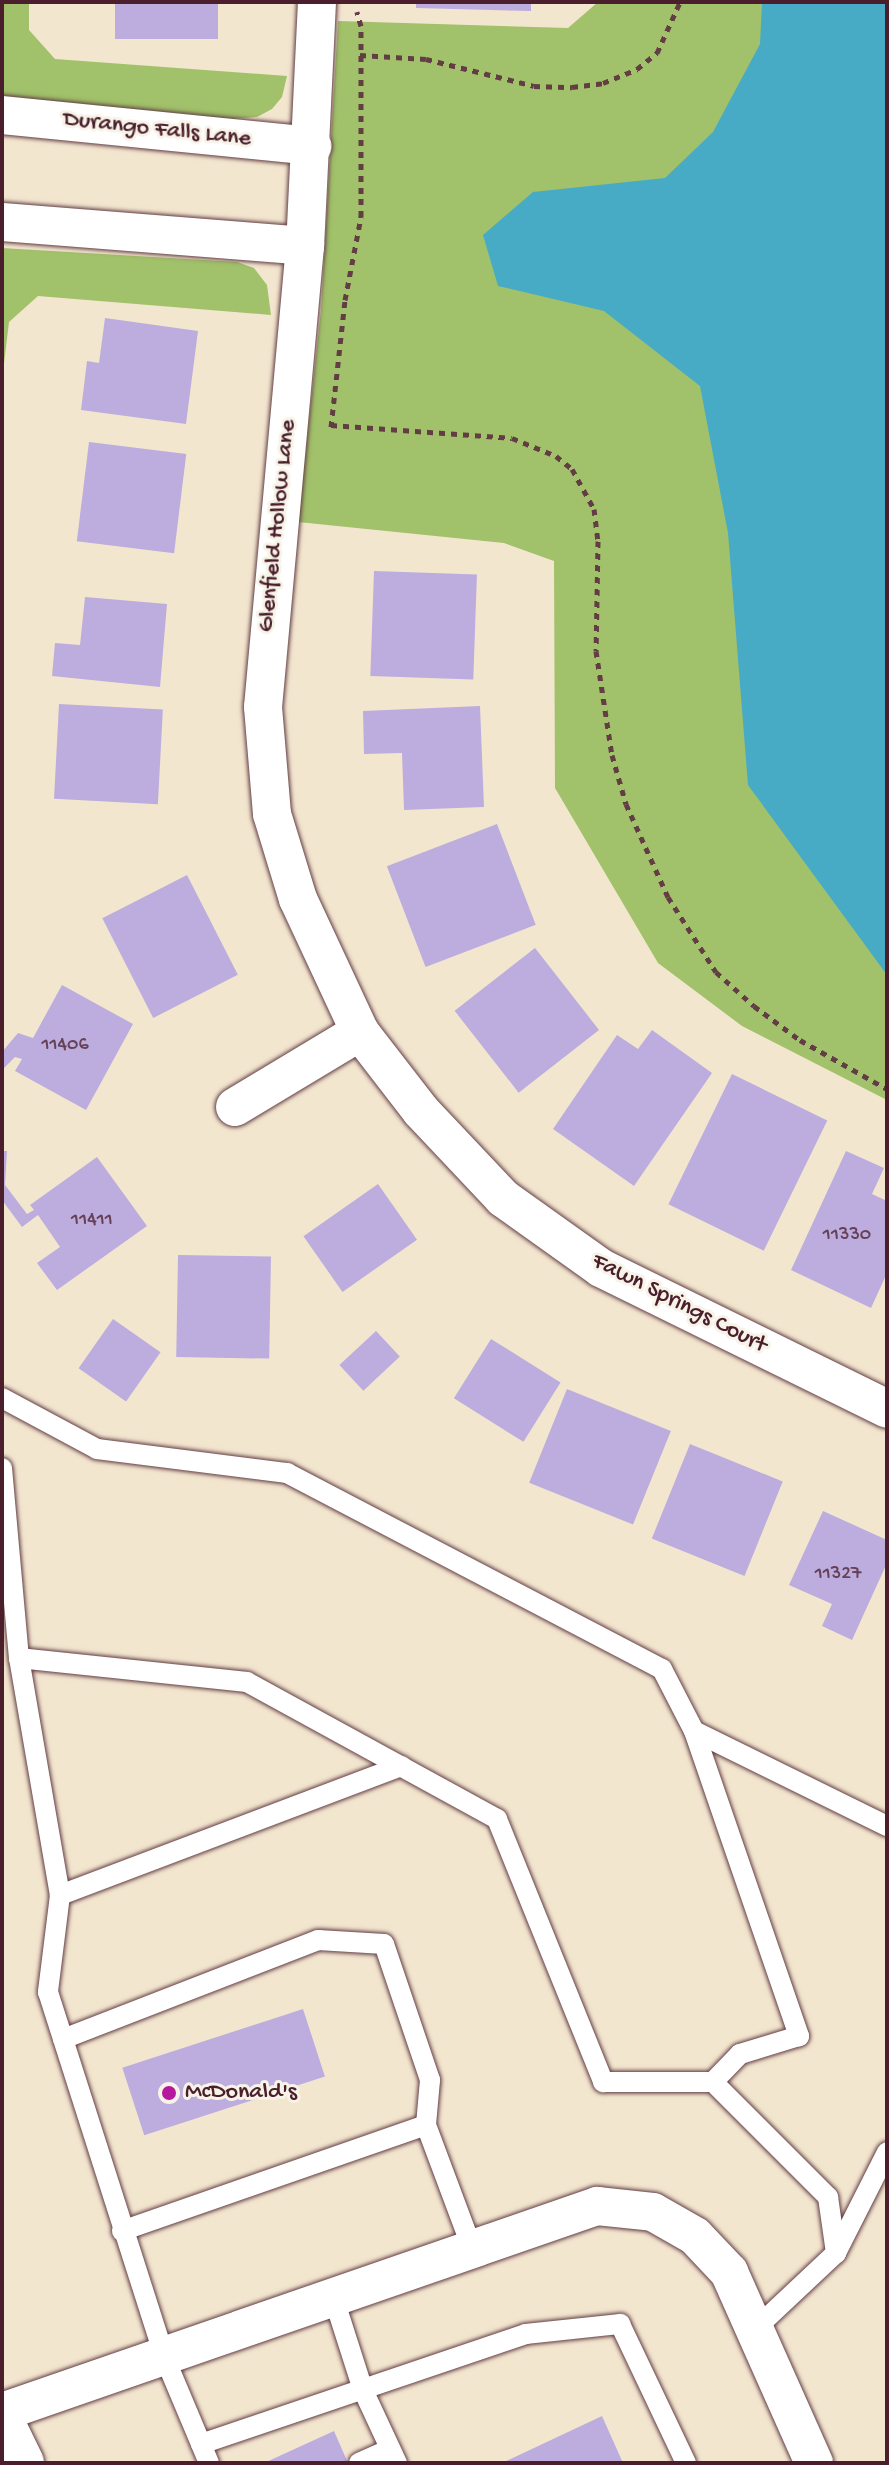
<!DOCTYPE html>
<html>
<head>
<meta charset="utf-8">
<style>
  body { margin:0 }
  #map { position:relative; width:889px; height:2465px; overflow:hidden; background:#f3e6cf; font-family:"Gochi Hand",sans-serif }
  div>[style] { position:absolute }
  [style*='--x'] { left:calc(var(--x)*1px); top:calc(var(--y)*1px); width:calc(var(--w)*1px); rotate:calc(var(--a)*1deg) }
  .green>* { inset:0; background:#a1c16a }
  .water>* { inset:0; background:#47abc6 }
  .building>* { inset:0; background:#bcadde; transform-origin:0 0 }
  .path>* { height:5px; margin-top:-2.5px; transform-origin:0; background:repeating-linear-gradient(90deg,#633d44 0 6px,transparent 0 12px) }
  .roads { filter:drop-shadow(0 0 2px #633d44) drop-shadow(0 0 2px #633d44) }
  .lane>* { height:20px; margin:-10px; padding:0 10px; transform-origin:10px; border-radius:10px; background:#fff }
  .street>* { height:38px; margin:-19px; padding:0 19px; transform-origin:19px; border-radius:19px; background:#fff }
  .secondary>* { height:44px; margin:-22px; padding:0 22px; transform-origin:22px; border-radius:22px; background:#fff }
  .dots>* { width:22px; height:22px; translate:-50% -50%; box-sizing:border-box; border:4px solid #f7f3e8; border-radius:50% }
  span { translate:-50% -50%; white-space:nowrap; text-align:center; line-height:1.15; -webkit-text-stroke:6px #f7f3e8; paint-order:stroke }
  .number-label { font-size:20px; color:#664258 }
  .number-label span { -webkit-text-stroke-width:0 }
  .street-label { font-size:24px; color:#4a1f2b }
  .poi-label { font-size:24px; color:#4a1f2b }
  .left { translate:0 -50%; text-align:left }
  .frame { position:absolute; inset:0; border:4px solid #4a1f2b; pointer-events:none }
</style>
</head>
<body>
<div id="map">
  <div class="green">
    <i style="clip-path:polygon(2px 2px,29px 2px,29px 30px,55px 59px,287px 76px,282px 97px,272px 109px,257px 117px,233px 119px,2px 103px)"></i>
    <i style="clip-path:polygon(598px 2px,887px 2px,887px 1100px,742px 1026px,658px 963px,555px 788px,554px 561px,504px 543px,298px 522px,321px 310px,338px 21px,568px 28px)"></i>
    <i style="clip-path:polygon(2px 248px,237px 262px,254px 268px,267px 285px,271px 315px,38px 296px,9px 322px,2px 380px)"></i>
  </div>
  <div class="water">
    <i style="clip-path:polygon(762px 2px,887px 2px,887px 975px,748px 785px,728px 533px,700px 386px,604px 311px,498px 286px,483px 235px,533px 192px,665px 178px,713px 132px,760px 44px)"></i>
  </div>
  <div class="building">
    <i style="left:115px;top:2px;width:103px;height:37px"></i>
    <i style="clip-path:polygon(416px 2px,531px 2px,531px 11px,416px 8px)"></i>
    <i style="clip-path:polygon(105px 318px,198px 331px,186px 424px,81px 410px,87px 361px,99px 363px)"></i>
    <i style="left:89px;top:442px;width:98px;height:100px;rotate:7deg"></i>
    <i style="left:374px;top:571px;width:103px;height:105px;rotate:2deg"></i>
    <i style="clip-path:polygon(85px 597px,167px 604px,160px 687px,52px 676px,55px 643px,80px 645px)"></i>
    <i style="left:59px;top:704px;width:104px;height:95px;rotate:3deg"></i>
    <i style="clip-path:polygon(480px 706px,484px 807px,404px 810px,402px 753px,364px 754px,363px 711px)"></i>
    <i style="left:497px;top:824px;width:108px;height:118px;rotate:69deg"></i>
    <i style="left:187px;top:875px;width:112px;height:95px;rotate:63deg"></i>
    <i style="left:535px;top:948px;width:104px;height:102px;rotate:52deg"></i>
    <i style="clip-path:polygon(62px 985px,133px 1024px,86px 1110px,15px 1071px,22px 1059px,15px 1057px,2px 1070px,2px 1052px,18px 1033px,33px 1038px)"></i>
    <i style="clip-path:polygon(652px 1030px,712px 1073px,634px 1186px,553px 1129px,617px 1035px,638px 1049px)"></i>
    <i style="left:732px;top:1074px;width:106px;height:145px;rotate:26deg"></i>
    <i style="clip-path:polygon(2px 1151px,7px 1151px,5px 1185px,27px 1214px,34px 1210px,30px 1205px,97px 1157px,147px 1226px,57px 1290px,37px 1263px,60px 1247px,38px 1215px,22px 1227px,2px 1200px)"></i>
    <i style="clip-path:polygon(846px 1151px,884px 1168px,872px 1194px,887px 1201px,887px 1273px,871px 1308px,791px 1270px)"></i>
    <i style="left:378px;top:1184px;width:68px;height:91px;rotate:55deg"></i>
    <i style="left:178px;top:1255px;width:93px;height:102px;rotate:1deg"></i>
    <i style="left:113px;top:1319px;width:58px;height:60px;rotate:35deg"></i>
    <i style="left:376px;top:1331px;width:35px;height:50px;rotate:47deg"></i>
    <i style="left:491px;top:1339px;width:82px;height:70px;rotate:32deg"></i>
    <i style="left:567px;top:1389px;width:112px;height:101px;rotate:22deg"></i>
    <i style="left:690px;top:1444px;width:100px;height:102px;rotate:22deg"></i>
    <i style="clip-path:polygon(823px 1511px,887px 1540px,887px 1563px,852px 1640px,822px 1626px,832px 1604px,789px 1585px)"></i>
    <i style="left:303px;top:2009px;width:71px;height:190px;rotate:72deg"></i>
    <i style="clip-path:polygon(602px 2416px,623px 2463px,502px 2463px)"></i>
    <i style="clip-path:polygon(334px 2431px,348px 2463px,264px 2463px)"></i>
  </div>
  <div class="path">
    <i style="--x:360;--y:55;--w:66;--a:3.5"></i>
    <i style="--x:426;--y:59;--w:111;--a:14"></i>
    <i style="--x:534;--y:86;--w:38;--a:2"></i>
    <i style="--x:572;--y:87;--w:31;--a:-7"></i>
    <i style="--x:603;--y:83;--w:37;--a:-22"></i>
    <i style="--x:637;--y:69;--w:26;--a:-39"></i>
    <i style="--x:657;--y:53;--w:56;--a:-65.7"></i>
    <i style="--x:331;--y:425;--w:181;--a:4.1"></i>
    <i style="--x:512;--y:438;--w:48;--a:22.2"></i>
    <i style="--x:556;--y:456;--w:21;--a:39"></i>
    <i style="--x:572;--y:469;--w:46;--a:61.2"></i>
    <i style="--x:594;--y:509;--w:32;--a:83"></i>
    <i style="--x:598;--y:541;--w:110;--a:91"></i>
    <i style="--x:596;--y:651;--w:105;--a:81.3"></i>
    <i style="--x:612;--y:755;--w:51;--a:74.1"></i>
    <i style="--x:626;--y:804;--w:102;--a:65.7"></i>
    <i style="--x:668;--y:897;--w:89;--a:57.4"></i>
    <i style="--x:716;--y:972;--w:51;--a:41.8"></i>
    <i style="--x:754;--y:1006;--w:57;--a:36.5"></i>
    <i style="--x:800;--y:1040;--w:100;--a:29.4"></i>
    <i style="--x:331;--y:427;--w:128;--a:-83.7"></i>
    <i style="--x:345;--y:300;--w:85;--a:-79.1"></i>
    <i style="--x:361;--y:217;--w:191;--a:-90"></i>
    <i style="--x:361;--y:26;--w:15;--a:-106"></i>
  </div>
  <div class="roads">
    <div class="lane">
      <i style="--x:2;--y:1398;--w:108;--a:28.2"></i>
      <i style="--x:97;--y:1449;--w:192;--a:7.2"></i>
      <i style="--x:287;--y:1473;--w:423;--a:27.6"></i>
      <i style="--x:662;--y:1669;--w:70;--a:62.7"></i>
      <i style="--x:694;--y:1731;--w:215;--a:26.2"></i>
      <i style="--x:2;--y:1468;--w:191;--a:84.9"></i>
      <i style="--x:19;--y:1658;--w:229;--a:6"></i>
      <i style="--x:247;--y:1682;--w:285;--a:28.7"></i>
      <i style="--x:497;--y:1819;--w:284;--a:68"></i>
      <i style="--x:603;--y:2082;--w:110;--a:0"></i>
      <i style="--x:713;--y:2082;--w:163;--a:45"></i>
      <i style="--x:828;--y:2197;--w:57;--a:81.9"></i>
      <i style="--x:836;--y:2253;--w:111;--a:136.8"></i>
      <i style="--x:19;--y:1658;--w:241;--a:80.2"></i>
      <i style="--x:60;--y:1895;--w:98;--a:97.1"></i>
      <i style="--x:48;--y:1992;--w:382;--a:72.3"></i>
      <i style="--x:164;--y:2356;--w:116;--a:67.2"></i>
      <i style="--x:694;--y:1731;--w:323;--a:71"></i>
      <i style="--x:799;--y:2036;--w:62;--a:163"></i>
      <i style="--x:740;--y:2054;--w:39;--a:134"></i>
      <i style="--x:60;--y:1895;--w:365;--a:-20.7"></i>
      <i style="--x:63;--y:2039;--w:274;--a:-21.2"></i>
      <i style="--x:318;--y:1940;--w:66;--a:3.5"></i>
      <i style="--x:384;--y:1944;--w:144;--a:71.3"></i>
      <i style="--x:430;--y:2080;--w:45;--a:95.1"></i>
      <i style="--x:426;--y:2125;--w:322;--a:160.8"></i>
      <i style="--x:426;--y:2125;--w:131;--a:69.5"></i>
      <i style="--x:836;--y:2253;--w:113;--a:-63.2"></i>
      <i style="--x:333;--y:2296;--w:99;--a:72.3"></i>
      <i style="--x:363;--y:2390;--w:81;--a:65"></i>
      <i style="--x:201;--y:2444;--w:343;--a:-18.7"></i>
      <i style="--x:526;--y:2334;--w:95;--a:-6.1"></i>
      <i style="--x:620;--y:2324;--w:154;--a:64.6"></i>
      <i style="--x:359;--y:2463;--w:34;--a:-24"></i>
    </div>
    <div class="street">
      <i style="--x:317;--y:2;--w:244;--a:92.8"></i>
      <i style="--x:305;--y:246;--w:463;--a:95.2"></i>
      <i style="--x:263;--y:707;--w:107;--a:85.2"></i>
      <i style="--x:272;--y:814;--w:89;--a:73"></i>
      <i style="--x:298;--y:899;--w:147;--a:65"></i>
      <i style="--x:360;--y:1032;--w:100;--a:52.3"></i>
      <i style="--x:421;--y:1111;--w:120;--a:46.7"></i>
      <i style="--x:503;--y:1198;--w:120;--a:35.5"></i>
      <i style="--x:601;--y:1268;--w:319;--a:26.2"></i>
      <i style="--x:2;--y:115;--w:312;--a:5.7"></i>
      <i style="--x:2;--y:222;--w:304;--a:4.5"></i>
      <i style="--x:235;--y:1107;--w:146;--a:-31"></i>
      <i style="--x:2;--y:2412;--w:630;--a:-19.1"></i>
      <i style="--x:597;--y:2206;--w:56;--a:6.1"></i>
      <i style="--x:653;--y:2212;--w:48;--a:29.7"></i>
      <i style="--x:695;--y:2236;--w:50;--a:46.6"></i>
      <i style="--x:729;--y:2272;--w:209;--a:66"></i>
    </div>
    <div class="secondary">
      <i style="--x:2;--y:2422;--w:46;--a:64"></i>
    </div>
  </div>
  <div class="dots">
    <i style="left:169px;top:2093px;background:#b5179e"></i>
  </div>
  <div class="number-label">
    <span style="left:65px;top:1045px">11406</span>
    <span style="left:92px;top:1220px">11411</span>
    <span style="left:847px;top:1235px">11330</span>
    <span style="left:838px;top:1574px">11327</span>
  </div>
  <div class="street-label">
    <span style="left:157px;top:130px;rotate:6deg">Durango Falls Lane</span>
    <span style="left:278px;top:526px;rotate:-84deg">Glenfield Hollow Lane</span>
    <span style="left:679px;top:1304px;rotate:27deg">Fawn Springs Court</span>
  </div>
  <div class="poi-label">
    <span class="left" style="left:185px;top:2093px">McDonald's</span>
  </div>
  <div class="frame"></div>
</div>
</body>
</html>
